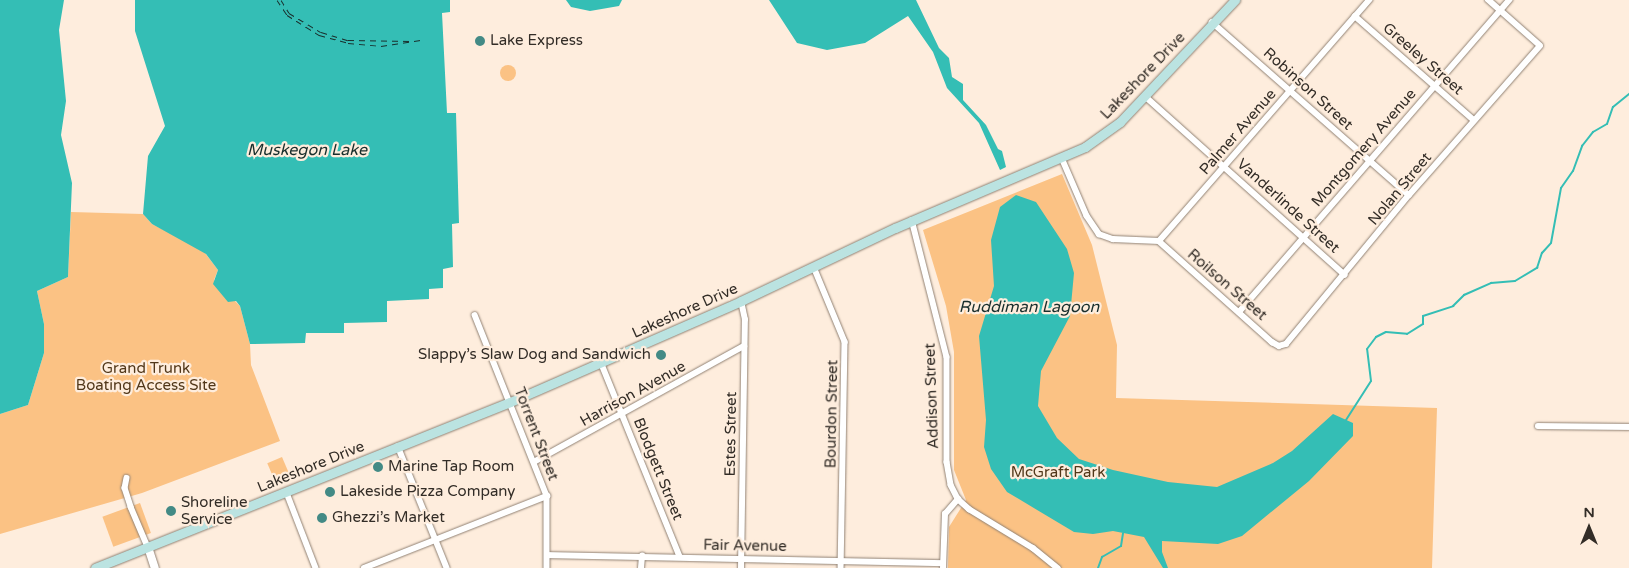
<!DOCTYPE html>
<html>
<head>
<meta charset="utf-8">
<style>
  body { margin:0 }
  #map { position:relative; width:1629px; height:568px; overflow:hidden; background:#feeddd; font-family:"Varela Round",sans-serif }
  div>[style] { position:absolute }
  [style*='--x'] { left:calc(var(--x)*1px); top:calc(var(--y)*1px); width:calc(var(--w)*1px); rotate:calc(var(--a)*1deg) }
  .green>* { inset:0; background:#fbc284; transform-origin:0 0 }
  .round { border-radius:50% }
  .water>* { inset:0; background:#34beb5 }
  .stream>* { height:2px; margin:-1px; padding:0 1px; transform-origin:1px; border-radius:1px; background:#34beb5 }
  .ferry>* { height:1px; margin-top:-0.5px; transform-origin:0; background:repeating-linear-gradient(90deg,#182e2c 0 6px,transparent 0 11px) }
  .roads { filter:drop-shadow(0 0 1px #918274) drop-shadow(0 0 1px #918274) }
  .minor>* { height:5.5px; margin:-2.75px; padding:0 2.75px; transform-origin:2.75px; border-radius:2.75px; background:#fff }
  .tertiary>* { height:8px; margin:-4px; padding:0 4px; transform-origin:4px; border-radius:4px; background:#fff }
  .secondary>* { height:9px; margin:-4.5px; padding:0 4.5px; transform-origin:4.5px; border-radius:4.5px; background:#bbe3e1 }
  .dots>* { width:14px; height:14px; translate:-50% -50%; box-sizing:border-box; border:2px solid #feeddd; border-radius:50% }
  span { translate:-50% -50%; white-space:nowrap; text-align:center; line-height:1.15; -webkit-text-stroke:4.5px #feeddd; paint-order:stroke }
  .poi-label { font-size:15px; color:#332d27 }
  .left { translate:0 -50%; text-align:left }
  .right { translate:-100% -50%; text-align:right }
  .street-label { font-size:15px; color:#332d27 }
  .park-label { font-size:15px; color:#513719 }
  .water-label { font-size:16px; color:#182e2c; font-style:italic }
  .north { position:absolute; left:1564px; top:503px; width:50px; height:50px; -webkit-text-stroke:4px #feeddd; paint-order:stroke; rotate:0deg; font-size:14px; font-weight:700; line-height:20px; text-align:center; color:#332d27 }
  .north::after { content:''; display:block; margin:auto; width:18px; height:22px; background:#332d27; clip-path:polygon(50% 0,100% 100%,50% 72%,0 100%) }
</style>
</head>
<body>
<div id="map">
  <div class="green">
    <i class="round" style="left:500px;top:65px;width:16px;height:16px"></i>
    <i style="clip-path:polygon(1062px 174px,1092px 245px,1117px 345px,1116px 398px,1437px 408px,1432px 568px,948px 568px,949px 527px,966px 500px,954px 470px,954px 352px,946px 306px,923px 230px)"></i>
    <i style="clip-path:polygon(71px 212px,143px 214px,152px 224px,202px 249px,218px 270px,214px 280px,240px 306px,250px 344px,251px 365px,280px 441px,142px 493px,0 534px,0 414px,28px 405px,44px 353px,44px 324px,37px 291px,68px 277px)"></i>
    <i style="left:282px;top:457px;width:21px;height:16px;rotate:67deg"></i>
    <i style="left:140px;top:503px;width:32px;height:40px;rotate:70deg"></i>
  </div>
  <div class="water">
    <i style="clip-path:polygon(0 0,64px 0,59px 30px,66px 101px,61px 135px,72px 183px,68px 277px,37px 291px,44px 324px,44px 353px,28px 405px,0 414px)"></i>
    <i style="clip-path:polygon(135px 0,450px 0,450px 12px,442px 13px,447px 113px,456px 113px,459px 223px,452px 224px,453px 267px,443px 269px,443px 288px,429px 289px,429px 299px,387px 301px,387px 322px,344px 323px,344px 333px,306px 333px,305px 343px,250px 344px,240px 306px,236px 301px,228px 302px,213px 284px,218px 270px,206px 254px,152px 224px,143px 214px,148px 156px,165px 126px,135px 31px)"></i>
    <i style="clip-path:polygon(566px 0,622px 0,619px 6px,590px 11px,571px 7px)"></i>
    <i style="clip-path:polygon(769px 0,916px 0,939px 48px,949px 58px,952px 77px,963px 84px,963px 100px,986px 125px,998px 149px,1002px 151px,1006px 167px,1000px 170px,979px 123px,947px 88px,933px 52px,908px 16px,865px 43px,827px 50px,797px 43px)"></i>
    <i style="clip-path:polygon(1016px 195px,1036px 202px,1067px 249px,1074px 273px,1070px 316px,1041px 371px,1038px 406px,1057px 438px,1079px 459px,1113px 470px,1168px 482px,1217px 487px,1273px 463px,1292px 451px,1333px 414px,1353px 423px,1353px 436px,1309px 481px,1242px 536px,1218px 544px,1162px 541px,1162px 552px,1168px 568px,1163px 568px,1144px 537px,1113px 531px,1093px 534px,1074px 532px,1007px 492px,991px 469px,984px 447px,986px 420px,979px 336px,994px 286px,991px 240px,1000px 207px)"></i>
  </div>
  <div class="stream">
    <i style="--x:1346;--y:420;--w:46;--a:-57.3"></i>
    <i style="--x:1371;--y:381;--w:32;--a:-97"></i>
    <i style="--x:1367;--y:349;--w:15;--a:-53"></i>
    <i style="--x:1376;--y:337;--w:11;--a:-27"></i>
    <i style="--x:1386;--y:332;--w:21;--a:5"></i>
    <i style="--x:1407;--y:334;--w:19;--a:-32"></i>
    <i style="--x:1423;--y:324;--w:8;--a:-90"></i>
    <i style="--x:1423;--y:316;--w:32;--a:-18"></i>
    <i style="--x:1453;--y:306;--w:16;--a:-45"></i>
    <i style="--x:1464;--y:295;--w:30;--a:-24"></i>
    <i style="--x:1491;--y:283;--w:24;--a:-5"></i>
    <i style="--x:1515;--y:281;--w:26;--a:-31"></i>
    <i style="--x:1537;--y:268;--w:16;--a:-72"></i>
    <i style="--x:1542;--y:253;--w:13;--a:-48"></i>
    <i style="--x:1551;--y:243;--w:56;--a:-79.7"></i>
    <i style="--x:1561;--y:188;--w:21;--a:-55"></i>
    <i style="--x:1573;--y:171;--w:27;--a:-70"></i>
    <i style="--x:1582;--y:146;--w:18;--a:-52"></i>
    <i style="--x:1593;--y:132;--w:16;--a:-30"></i>
    <i style="--x:1607;--y:124;--w:18;--a:-71"></i>
    <i style="--x:1613;--y:107;--w:21;--a:-39"></i>
    <i style="--x:1098;--y:568;--w:12;--a:-70"></i>
    <i style="--x:1102;--y:557;--w:22;--a:-30"></i>
    <i style="--x:1121;--y:546;--w:13;--a:-81"></i>
  </div>
  <div class="ferry">
    <i style="--x:277;--y:0;--w:18;--a:56"></i>
    <i style="--x:287;--y:15;--w:38;--a:32"></i>
    <i style="--x:319;--y:35;--w:30;--a:15"></i>
    <i style="--x:348;--y:43;--w:33;--a:5"></i>
    <i style="--x:381;--y:46;--w:40;--a:-8.5"></i>
    <i style="--x:281;--y:0;--w:15;--a:58"></i>
    <i style="--x:289;--y:13;--w:37;--a:31"></i>
    <i style="--x:321;--y:32;--w:28;--a:17"></i>
    <i style="--x:348;--y:40;--w:63;--a:0.9"></i>
  </div>
  <div class="roads">
    <div class="minor">
      <i style="--x:1355;--y:16;--w:158;--a:41.2"></i>
      <i style="--x:1212;--y:22;--w:262;--a:41.3"></i>
      <i style="--x:1145;--y:96;--w:268;--a:41.8"></i>
      <i style="--x:1062;--y:158;--w:63;--a:66.7"></i>
      <i style="--x:1087;--y:216;--w:22;--a:56"></i>
      <i style="--x:1099;--y:234;--w:15;--a:20"></i>
      <i style="--x:1113;--y:239;--w:46;--a:2.5"></i>
      <i style="--x:1159;--y:241;--w:320;--a:-48.9"></i>
      <i style="--x:912;--y:220;--w:141;--a:75.7"></i>
      <i style="--x:947;--y:357;--w:105;--a:90"></i>
      <i style="--x:947;--y:462;--w:23;--a:80"></i>
      <i style="--x:951;--y:485;--w:16;--a:63"></i>
      <i style="--x:958;--y:499;--w:15;--a:42"></i>
      <i style="--x:969;--y:509;--w:75;--a:31.4"></i>
      <i style="--x:1033;--y:548;--w:32;--a:39"></i>
      <i style="--x:1159;--y:241;--w:152;--a:41.8"></i>
      <i style="--x:1272;--y:342;--w:8;--a:30"></i>
      <i style="--x:1279;--y:346;--w:7;--a:-16"></i>
      <i style="--x:1286;--y:344;--w:193;--a:-50.5"></i>
      <i style="--x:1409;--y:195;--w:198;--a:-48.7"></i>
      <i style="--x:1540;--y:46;--w:69;--a:-138.5"></i>
      <i style="--x:814;--y:267;--w:81;--a:67.5"></i>
      <i style="--x:845;--y:342;--w:226;--a:91"></i>
      <i style="--x:1239;--y:312;--w:413;--a:-49.1"></i>
      <i style="--x:475;--y:315;--w:195;--a:68.3"></i>
      <i style="--x:547;--y:496;--w:72;--a:90"></i>
      <i style="--x:601;--y:362;--w:210;--a:67.9"></i>
      <i style="--x:1538;--y:426;--w:91;--a:0.6"></i>
      <i style="--x:398;--y:446;--w:131;--a:68.1"></i>
      <i style="--x:534;--y:462;--w:240;--a:-28.9"></i>
      <i style="--x:127;--y:478;--w:10;--a:101"></i>
      <i style="--x:125;--y:488;--w:20;--a:72"></i>
      <i style="--x:131;--y:507;--w:43;--a:67"></i>
      <i style="--x:287;--y:493;--w:80;--a:68.9"></i>
      <i style="--x:547;--y:555;--w:396;--a:1.2"></i>
      <i style="--x:364;--y:568;--w:197;--a:-21.5"></i>
      <i style="--x:641;--y:568;--w:12;--a:-85"></i>
      <i style="--x:741;--y:568;--w:248;--a:-89.1"></i>
      <i style="--x:745;--y:320;--w:19;--a:-102"></i>
      <i style="--x:943;--y:568;--w:54;--a:-87.9"></i>
      <i style="--x:945;--y:514;--w:20;--a:-49"></i>
    </div>
    <div class="tertiary">
      <i style="--x:148;--y:547;--w:22;--a:72"></i>
    </div>
    <div class="secondary">
      <i style="--x:95;--y:568;--w:447;--a:-21.8"></i>
      <i style="--x:510;--y:402;--w:252;--a:-23.6"></i>
      <i style="--x:741;--y:301;--w:170;--a:-25.4"></i>
      <i style="--x:895;--y:228;--w:207;--a:-23.1"></i>
      <i style="--x:1085;--y:147;--w:43;--a:-35.5"></i>
      <i style="--x:1120;--y:122;--w:168;--a:-46.7"></i>
    </div>
  </div>
  <div class="dots">
    <i style="left:480px;top:41px;background:#438a85"></i>
    <i style="left:661px;top:355px;background:#438a85"></i>
    <i style="left:378px;top:467px;background:#438a85"></i>
    <i style="left:330px;top:492px;background:#438a85"></i>
    <i style="left:171px;top:511px;background:#438a85"></i>
    <i style="left:322px;top:518px;background:#438a85"></i>
  </div>
  <div class="poi-label">
    <span class="left" style="left:490px;top:41px">Lake Express</span>
    <span class="right" style="left:651px;top:355px">Slappy’s Slaw Dog and Sandwich</span>
    <span class="left" style="left:388px;top:467px">Marine Tap Room</span>
    <span class="left" style="left:340px;top:492px">Lakeside Pizza Company</span>
    <span class="left" style="left:181px;top:511px">Shoreline<br>Service</span>
    <span class="left" style="left:332px;top:518px">Ghezzi’s Market</span>
  </div>
  <div class="street-label">
    <span style="left:1423px;top:59px;rotate:41deg">Greeley Street</span>
    <span style="left:1143px;top:76px;rotate:-46deg">Lakeshore Drive</span>
    <span style="left:1308px;top:89px;rotate:42deg">Robinson Street</span>
    <span style="left:1238px;top:132px;rotate:-49deg">Palmer Avenue</span>
    <span style="left:1364px;top:148px;rotate:-49deg">Montgomery Avenue</span>
    <span style="left:1400px;top:189px;rotate:-50deg">Nolan Street</span>
    <span style="left:1288px;top:206px;rotate:42deg">Vanderlinde Street</span>
    <span style="left:1227px;top:285px;rotate:41deg">Roilson Street</span>
    <span style="left:685px;top:311px;rotate:-24deg">Lakeshore Drive</span>
    <span style="left:633px;top:394px;rotate:-29deg">Harrison Avenue</span>
    <span style="left:932px;top:396px;rotate:-92deg">Addison Street</span>
    <span style="left:832px;top:414px;rotate:-89deg">Bourdon Street</span>
    <span style="left:536px;top:434px;rotate:69deg">Torrent Street</span>
    <span style="left:731px;top:434px;rotate:-89deg">Estes Street</span>
    <span style="left:311px;top:467px;rotate:-22deg">Lakeshore Drive</span>
    <span style="left:658px;top:469px;rotate:68deg">Blodgett Street</span>
    <span style="left:745px;top:546px;rotate:1deg">Fair Avenue</span>
  </div>
  <div class="park-label">
    <span style="left:146px;top:377px">Grand Trunk<br>Boating Access Site</span>
    <span style="left:1058px;top:473px">McGraft Park</span>
  </div>
  <div class="water-label">
    <span style="left:307px;top:150px">Muskegon Lake</span>
    <span style="left:1029px;top:307px">Ruddiman Lagoon</span>
  </div>
  <div class="north">N</div>
</div>
</body>
</html>
